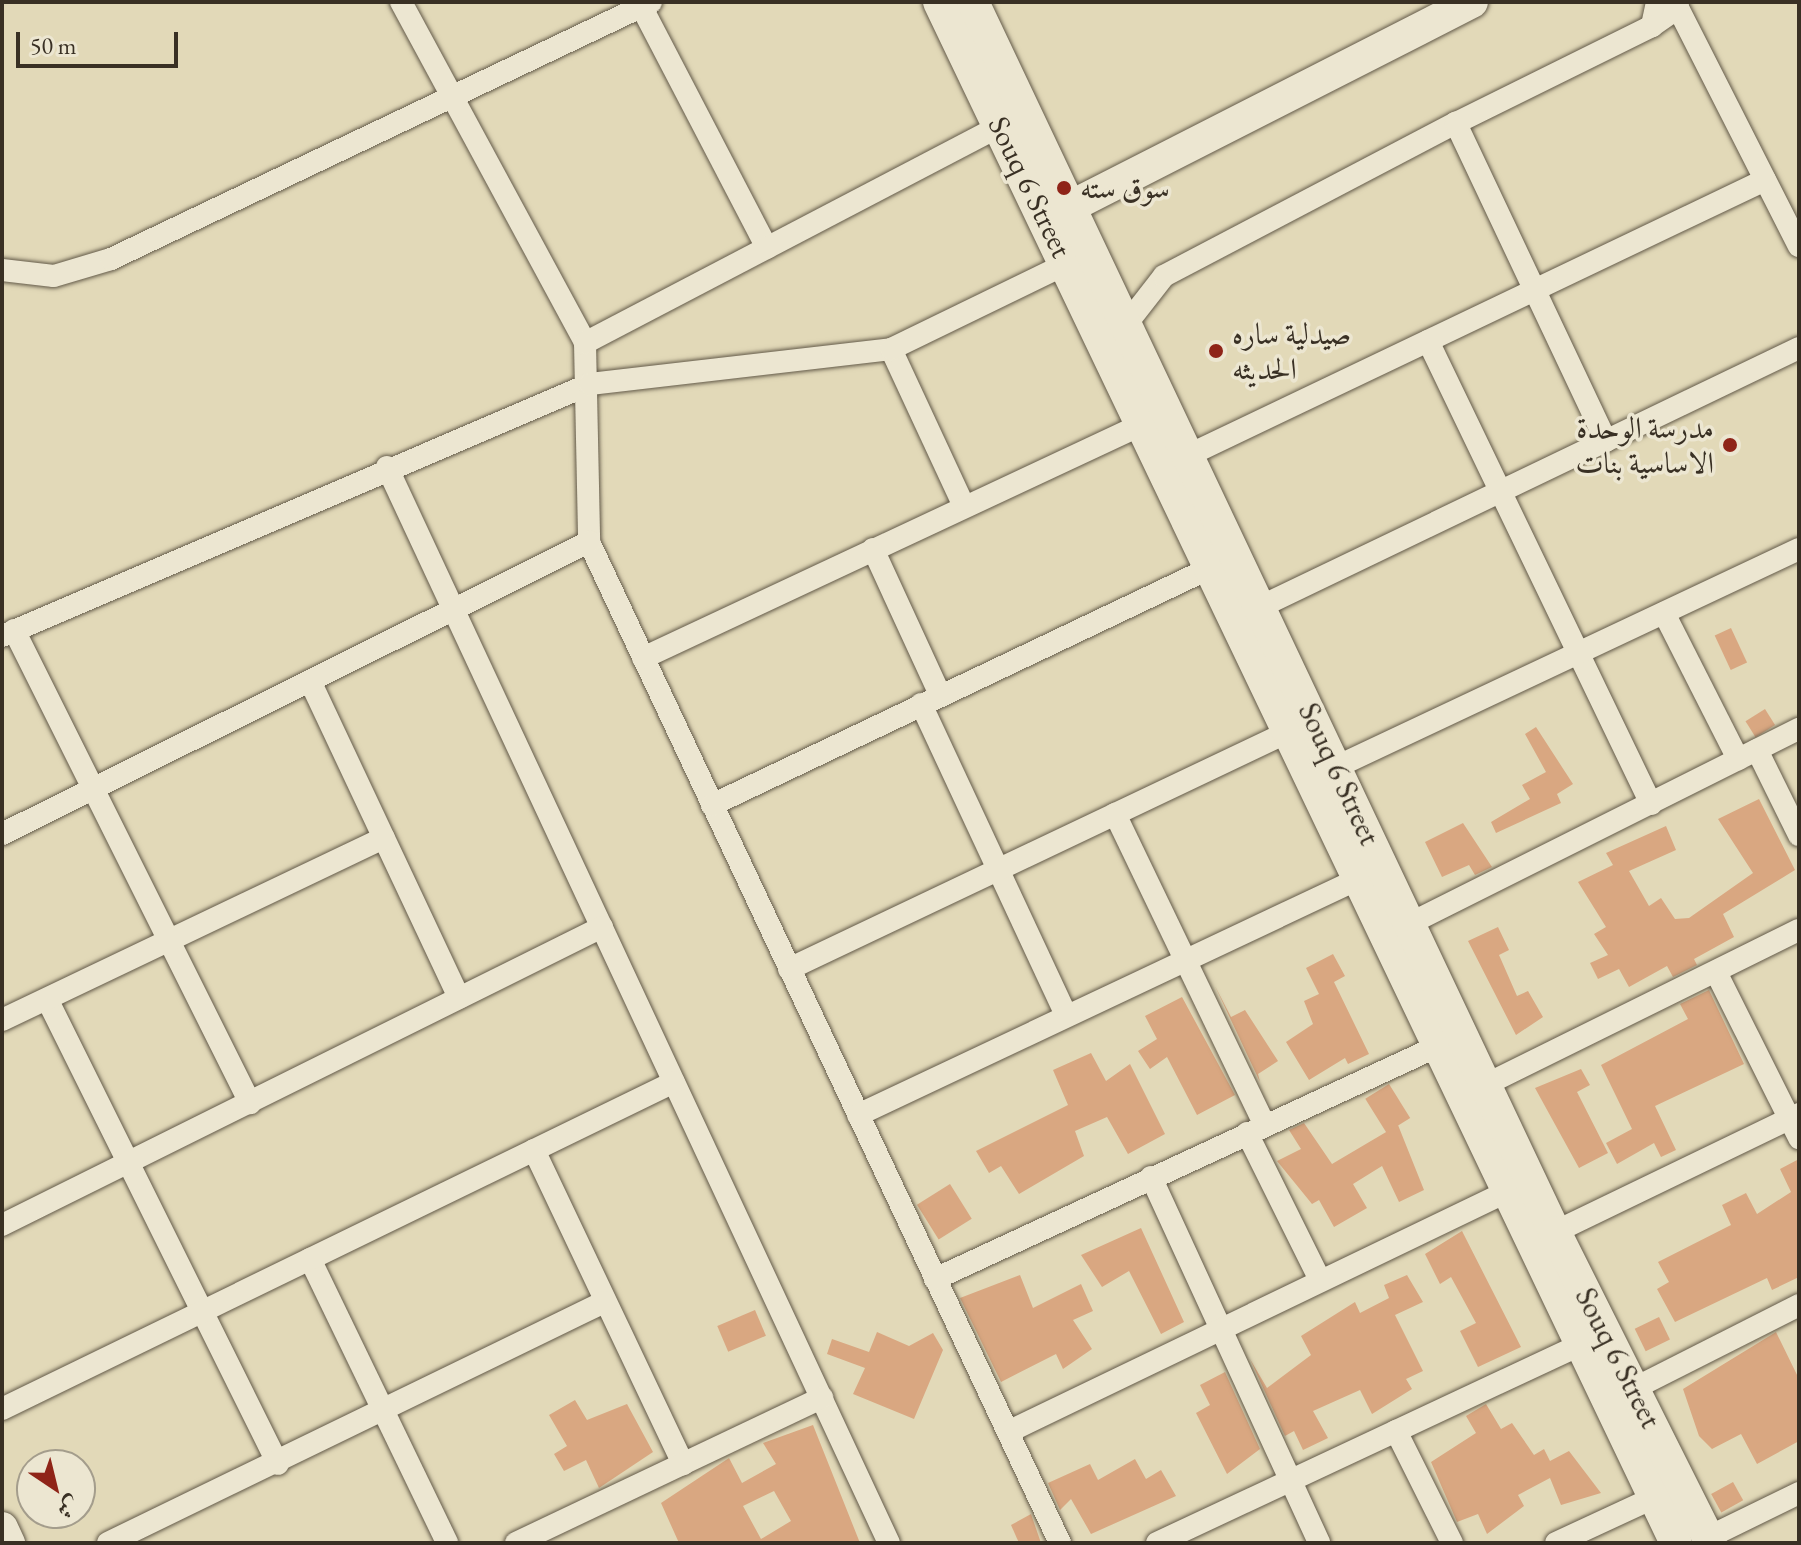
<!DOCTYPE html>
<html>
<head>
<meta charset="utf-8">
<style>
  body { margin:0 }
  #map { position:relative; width:1801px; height:1545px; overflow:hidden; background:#e2d9b8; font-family:"EB Garamond",Amiri,serif }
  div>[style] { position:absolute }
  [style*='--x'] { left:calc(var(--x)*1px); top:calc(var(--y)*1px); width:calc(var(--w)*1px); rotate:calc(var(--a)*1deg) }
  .building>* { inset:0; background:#d9a781; transform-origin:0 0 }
  .roads { filter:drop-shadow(0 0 2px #635a49) drop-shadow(0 0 2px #635a49) }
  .street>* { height:22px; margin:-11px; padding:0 11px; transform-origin:11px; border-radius:11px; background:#ece6d1 }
  .secondary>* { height:32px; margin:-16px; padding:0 16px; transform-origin:16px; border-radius:16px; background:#ece6d1 }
  .dots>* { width:22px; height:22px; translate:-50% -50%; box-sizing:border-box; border:4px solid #ece6d1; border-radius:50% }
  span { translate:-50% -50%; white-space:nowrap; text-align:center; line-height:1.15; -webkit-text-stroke:7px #ece6d1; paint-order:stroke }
  .street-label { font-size:30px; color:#393024 }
  .poi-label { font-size:30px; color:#393024 }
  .left { translate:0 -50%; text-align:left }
  .right { translate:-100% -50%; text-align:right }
  .frame { position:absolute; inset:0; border:4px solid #393024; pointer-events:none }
  .north { position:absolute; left:16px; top:1449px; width:80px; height:80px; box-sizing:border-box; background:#ece6d1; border:2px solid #a49d8c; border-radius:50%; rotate:145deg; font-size:22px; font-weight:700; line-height:32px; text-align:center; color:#393024 }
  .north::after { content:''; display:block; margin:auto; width:28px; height:36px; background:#8f2418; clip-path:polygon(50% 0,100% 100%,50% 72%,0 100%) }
  .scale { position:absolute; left:16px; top:32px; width:162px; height:36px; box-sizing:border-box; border:4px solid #393024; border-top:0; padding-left:10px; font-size:24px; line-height:28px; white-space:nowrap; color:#393024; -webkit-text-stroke:6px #ece6d1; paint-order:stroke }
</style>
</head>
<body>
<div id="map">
  <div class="building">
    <i style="left:1731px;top:628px;width:38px;height:18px;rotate:65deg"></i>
    <i style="left:1765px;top:709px;width:19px;height:23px;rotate:58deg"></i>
    <i style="clip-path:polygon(1536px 727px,1573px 784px,1557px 794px,1561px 803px,1496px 833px,1491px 822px,1530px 799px,1522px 785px,1546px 772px,1525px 734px)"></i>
    <i style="clip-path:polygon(1759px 799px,1795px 870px,1723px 914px,1734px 937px,1694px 959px,1697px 965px,1673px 977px,1667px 966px,1629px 987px,1619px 969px,1598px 979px,1590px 963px,1608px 955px,1594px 934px,1606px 927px,1578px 882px,1613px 865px,1606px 853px,1666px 826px,1676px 850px,1629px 871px,1649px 906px,1661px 898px,1675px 919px,1689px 918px,1753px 873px,1718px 819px)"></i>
    <i style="clip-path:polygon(1463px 823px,1492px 867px,1475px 875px,1469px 865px,1442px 877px,1425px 842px)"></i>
    <i style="clip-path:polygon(1498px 927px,1509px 950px,1499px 955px,1517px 996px,1528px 991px,1543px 1017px,1516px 1035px,1468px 941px)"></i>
    <i style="clip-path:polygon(1333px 954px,1345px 976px,1334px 982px,1369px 1054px,1348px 1064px,1345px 1058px,1309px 1080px,1286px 1042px,1313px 1024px,1304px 1001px,1319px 994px,1306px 968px)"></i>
    <i style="clip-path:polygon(1215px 986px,1231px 1017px,1245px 1010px,1278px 1061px,1258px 1074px,1260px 1082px)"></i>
    <i style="clip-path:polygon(1709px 990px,1744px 1064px,1655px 1106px,1676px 1150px,1661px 1157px,1654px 1143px,1617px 1164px,1606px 1143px,1632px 1129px,1601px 1065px,1688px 1019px,1680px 1004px)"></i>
    <i style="clip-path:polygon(1182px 997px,1235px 1095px,1197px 1115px,1167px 1057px,1150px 1069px,1138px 1051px,1157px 1039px,1145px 1016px)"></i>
    <i style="clip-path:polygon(1091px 1053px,1106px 1081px,1130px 1064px,1165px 1134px,1128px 1154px,1107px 1117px,1075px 1131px,1084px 1156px,1019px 1194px,1001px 1166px,989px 1173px,976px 1151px,1068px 1105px,1053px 1070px)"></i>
    <i style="clip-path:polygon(1581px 1069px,1590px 1085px,1577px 1092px,1608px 1153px,1579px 1168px,1535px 1088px)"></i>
    <i style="left:1389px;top:1084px;width:40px;height:28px;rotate:58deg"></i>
    <i style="clip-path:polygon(1304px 1123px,1332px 1164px,1398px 1125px,1424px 1190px,1399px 1202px,1382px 1166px,1353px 1184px,1367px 1208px,1334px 1227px,1319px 1200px,1312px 1204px,1277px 1161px,1301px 1149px,1289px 1130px)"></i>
    <i style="clip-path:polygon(1799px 1159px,1799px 1277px,1772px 1290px,1767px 1278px,1675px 1322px,1657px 1289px,1669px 1282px,1658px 1262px,1731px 1225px,1722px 1205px,1746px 1193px,1757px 1214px,1791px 1192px,1780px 1169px)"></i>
    <i style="left:950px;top:1184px;width:41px;height:39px;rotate:58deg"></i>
    <i style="clip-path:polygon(1141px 1228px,1184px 1322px,1161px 1334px,1129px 1271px,1102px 1287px,1081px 1255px)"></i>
    <i style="clip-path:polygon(1462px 1231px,1521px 1347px,1478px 1367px,1460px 1331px,1476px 1323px,1451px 1277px,1440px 1284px,1425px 1254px)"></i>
    <i style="clip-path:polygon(1020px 1275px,1033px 1308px,1081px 1284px,1093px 1311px,1073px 1320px,1092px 1349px,1063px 1369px,1056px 1354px,1001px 1382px,960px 1298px)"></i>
    <i style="clip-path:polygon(1407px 1275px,1423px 1302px,1395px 1315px,1423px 1371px,1406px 1379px,1412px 1389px,1372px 1414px,1360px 1390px,1313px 1411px,1328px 1438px,1303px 1450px,1294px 1431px,1285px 1436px,1250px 1359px,1267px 1388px,1311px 1355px,1301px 1336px,1355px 1302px,1360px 1313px,1389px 1298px,1384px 1285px)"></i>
    <i style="left:755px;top:1310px;width:28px;height:41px;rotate:67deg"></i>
    <i style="left:1659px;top:1317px;width:25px;height:27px;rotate:64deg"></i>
    <i style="clip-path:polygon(877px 1332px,909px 1346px,933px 1333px,943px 1350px,914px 1419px,853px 1394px,865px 1368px,827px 1354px,832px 1339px,869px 1352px)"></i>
    <i style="clip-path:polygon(1776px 1332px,1799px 1379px,1799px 1441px,1757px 1464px,1741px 1434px,1712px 1449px,1699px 1436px,1683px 1389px)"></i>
    <i style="clip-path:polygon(1225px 1372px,1260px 1449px,1227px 1474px,1196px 1413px,1210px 1405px,1200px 1385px)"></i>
    <i style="clip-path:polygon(575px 1400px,587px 1420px,627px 1404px,653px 1452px,599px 1488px,586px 1460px,564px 1471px,554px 1454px,567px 1446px,549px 1415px)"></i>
    <i style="clip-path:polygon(1486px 1404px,1501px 1429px,1512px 1423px,1534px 1455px,1544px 1449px,1550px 1461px,1569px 1451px,1601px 1493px,1561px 1505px,1550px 1478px,1518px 1495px,1524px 1506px,1487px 1534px,1478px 1514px,1457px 1522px,1431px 1462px,1476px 1433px,1466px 1416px)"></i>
    <i style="clip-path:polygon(evenodd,813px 1425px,860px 1543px,679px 1543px,661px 1503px,729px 1458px,742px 1483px,776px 1464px,763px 1443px,813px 1425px,774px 1491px,791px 1521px,761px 1539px,743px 1506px,774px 1491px)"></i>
    <i style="clip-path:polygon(1135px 1459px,1146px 1479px,1161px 1470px,1176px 1496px,1091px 1534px,1071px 1499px,1060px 1510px,1048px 1483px,1090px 1464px,1098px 1480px)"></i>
    <i style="left:1733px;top:1482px;width:21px;height:25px;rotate:61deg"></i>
    <i style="clip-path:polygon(1031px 1514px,1041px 1543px,1019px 1543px,1011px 1525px)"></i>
  </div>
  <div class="roads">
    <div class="street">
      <i style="--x:401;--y:2;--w:387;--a:61.6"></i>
      <i style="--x:585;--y:343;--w:199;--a:88.8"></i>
      <i style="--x:589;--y:542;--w:1106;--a:64.8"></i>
      <i style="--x:639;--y:2;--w:277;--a:62.5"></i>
      <i style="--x:1657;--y:2;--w:25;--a:102"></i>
      <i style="--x:1652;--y:26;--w:32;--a:-35"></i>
      <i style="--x:1678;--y:8;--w:267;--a:63.1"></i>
      <i style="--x:2;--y:270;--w:52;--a:6.6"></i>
      <i style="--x:54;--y:276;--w:59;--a:-16.6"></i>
      <i style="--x:111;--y:259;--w:598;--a:-25.45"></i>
      <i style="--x:1128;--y:322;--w:58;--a:-52"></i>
      <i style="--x:1164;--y:276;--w:330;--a:-27.7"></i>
      <i style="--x:1428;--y:341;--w:514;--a:64.28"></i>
      <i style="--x:585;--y:343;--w:468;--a:-27.6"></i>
      <i style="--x:891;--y:349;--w:173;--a:65.1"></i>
      <i style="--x:1606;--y:441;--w:352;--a:-115.3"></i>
      <i style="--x:1456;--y:123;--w:219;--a:-26.3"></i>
      <i style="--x:1191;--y:454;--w:636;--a:-25.52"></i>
      <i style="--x:387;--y:467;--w:1187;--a:64.99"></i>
      <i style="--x:873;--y:549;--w:161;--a:65.3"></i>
      <i style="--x:1262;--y:606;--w:596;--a:-25.66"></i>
      <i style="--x:1664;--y:613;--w:164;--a:63.1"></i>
      <i style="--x:14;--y:630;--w:529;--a:63.48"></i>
      <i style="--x:2;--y:636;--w:640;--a:-23.2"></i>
      <i style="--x:590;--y:384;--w:303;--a:-6.6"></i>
      <i style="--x:891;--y:349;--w:197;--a:-25.9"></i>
      <i style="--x:643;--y:658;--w:554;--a:-25.09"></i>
      <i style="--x:310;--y:681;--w:350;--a:64.8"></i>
      <i style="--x:921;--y:704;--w:341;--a:65"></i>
      <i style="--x:1757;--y:750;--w:95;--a:63.7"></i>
      <i style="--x:1334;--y:768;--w:514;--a:-25.22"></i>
      <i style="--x:712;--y:805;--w:554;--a:-25.45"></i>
      <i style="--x:1115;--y:814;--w:345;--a:64.3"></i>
      <i style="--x:2;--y:834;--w:656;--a:-26.45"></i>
      <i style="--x:1409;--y:924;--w:436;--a:-26.6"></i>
      <i style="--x:789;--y:969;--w:552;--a:-25.41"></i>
      <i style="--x:1716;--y:972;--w:186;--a:63.4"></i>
      <i style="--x:47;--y:999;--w:519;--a:63.58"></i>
      <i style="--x:2;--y:1020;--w:423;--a:-25.5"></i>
      <i style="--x:1485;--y:1085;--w:350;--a:-26.3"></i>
      <i style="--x:858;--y:1115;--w:551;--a:-25.26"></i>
      <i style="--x:1247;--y:1133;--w:164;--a:63.6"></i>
      <i style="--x:534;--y:1150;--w:348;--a:64.6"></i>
      <i style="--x:1151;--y:1177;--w:403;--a:65.3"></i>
      <i style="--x:2;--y:1225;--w:670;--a:-26.41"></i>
      <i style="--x:1555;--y:1232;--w:271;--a:-25.8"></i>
      <i style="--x:310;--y:1259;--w:315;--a:64.2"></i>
      <i style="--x:935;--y:1279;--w:552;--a:-24.85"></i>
      <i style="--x:1633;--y:1389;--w:186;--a:-26.8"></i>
      <i style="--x:2;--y:1409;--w:747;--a:-25.95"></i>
      <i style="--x:1396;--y:1431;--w:125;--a:63.4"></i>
      <i style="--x:1008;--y:1432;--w:551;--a:-25.73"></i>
      <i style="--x:1709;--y:1537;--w:100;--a:-26.1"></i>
      <i style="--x:108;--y:1543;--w:551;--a:-25.91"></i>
      <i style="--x:516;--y:1543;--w:339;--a:-25.4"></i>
      <i style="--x:1157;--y:1543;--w:464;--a:-25.1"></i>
      <i style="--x:1556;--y:1543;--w:107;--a:-24.9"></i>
    </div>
    <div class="secondary">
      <i style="--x:939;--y:2;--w:1708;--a:64.44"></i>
      <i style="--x:973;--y:2;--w:1361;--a:64.68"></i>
      <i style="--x:1555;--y:1232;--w:348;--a:63.4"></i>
      <i style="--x:1054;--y:215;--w:469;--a:-27"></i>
      <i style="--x:2;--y:1528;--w:17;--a:65"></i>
    </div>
  </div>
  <div class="dots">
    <i style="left:1064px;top:188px;background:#8f2418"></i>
    <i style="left:1216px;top:351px;background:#8f2418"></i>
    <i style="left:1730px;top:445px;background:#8f2418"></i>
  </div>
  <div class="street-label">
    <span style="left:1030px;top:187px;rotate:64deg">Souq 6 Street</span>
    <span style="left:1339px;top:774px;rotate:65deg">Souq 6 Street</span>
    <span style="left:1618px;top:1358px;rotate:63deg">Souq 6 Street</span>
  </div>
  <div class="poi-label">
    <span class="left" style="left:1080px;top:188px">سوق سته</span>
    <span class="left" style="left:1232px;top:351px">صيدلية ساره<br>الحديثه</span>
    <span class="right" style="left:1714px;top:445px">مدرسة الوحدة<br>الاساسية بنات</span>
  </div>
  <div class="frame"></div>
  <div class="north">ش</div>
  <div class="scale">50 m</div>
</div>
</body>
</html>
